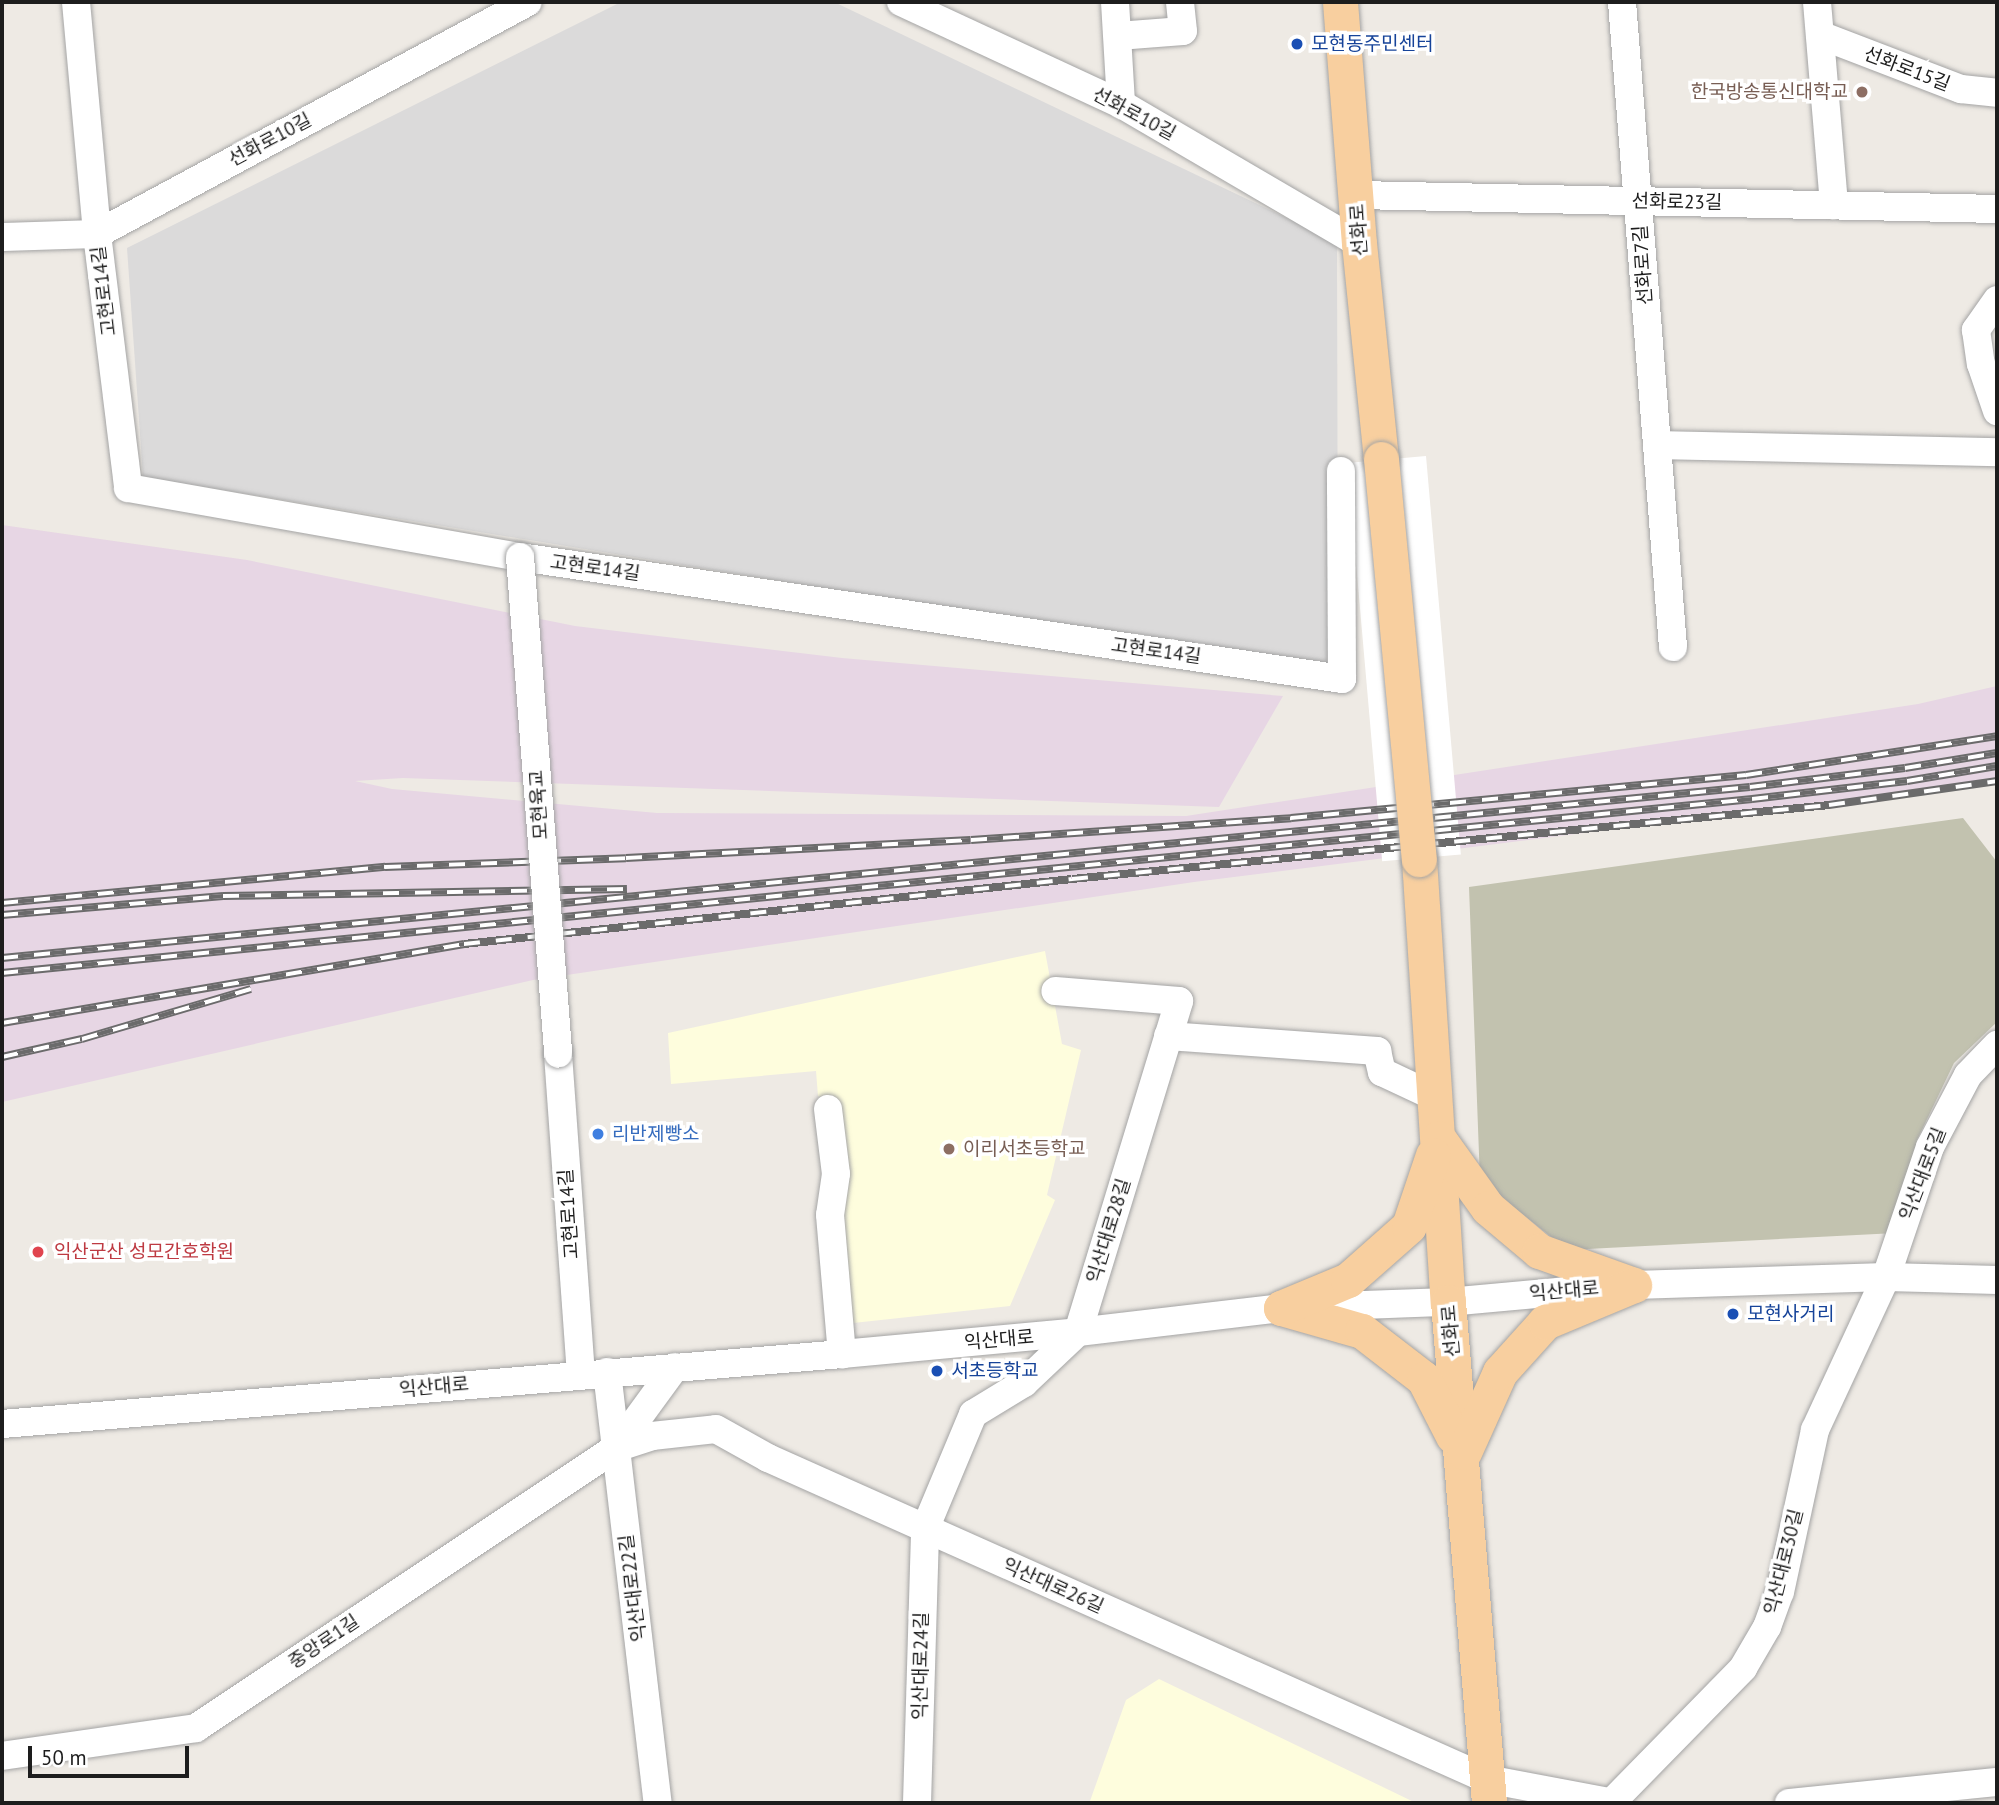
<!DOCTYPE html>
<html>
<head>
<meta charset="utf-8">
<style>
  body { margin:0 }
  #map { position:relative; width:1999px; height:1805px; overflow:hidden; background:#eeeae4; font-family:"PT Sans","Noto Sans KR",sans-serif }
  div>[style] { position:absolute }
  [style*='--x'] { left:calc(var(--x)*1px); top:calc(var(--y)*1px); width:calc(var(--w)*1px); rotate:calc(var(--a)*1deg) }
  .residential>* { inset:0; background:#dbdada }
  .industrial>* { inset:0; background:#e7d6e4 }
  .education>* { inset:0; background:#fefddd }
  .construction>* { inset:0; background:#c2c2af }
  .pier>* { inset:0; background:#fff; transform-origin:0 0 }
  .roads { filter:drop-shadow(0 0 2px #a4a4a4) drop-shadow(0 0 2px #a4a4a4) }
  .minor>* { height:28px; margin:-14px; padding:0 14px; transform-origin:14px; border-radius:14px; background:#fff }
  .major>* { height:35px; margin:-17.5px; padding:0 17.5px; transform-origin:17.5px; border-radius:17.5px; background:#f8cf9f }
  .rail>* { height:8px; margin-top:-4px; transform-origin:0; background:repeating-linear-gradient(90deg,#fff 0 16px,#6b6b6b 0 32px); box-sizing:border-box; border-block:2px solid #6b6b6b }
  .bridges { filter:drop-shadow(0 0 2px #a4a4a4) drop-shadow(0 0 2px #a4a4a4) }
  .minor-bridge>* { height:28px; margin:-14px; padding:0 14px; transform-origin:14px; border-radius:14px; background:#fff }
  .major-bridge>* { height:35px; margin:-17.5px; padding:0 17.5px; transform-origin:17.5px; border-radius:17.5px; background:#f8cf9f }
  .dots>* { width:19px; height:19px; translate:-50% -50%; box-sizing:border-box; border:4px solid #fff; border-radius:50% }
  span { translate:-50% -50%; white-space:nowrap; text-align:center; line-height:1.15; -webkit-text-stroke:7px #fff; paint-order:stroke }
  .transit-label { font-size:19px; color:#164399 }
  .left { translate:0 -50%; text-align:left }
  .street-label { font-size:19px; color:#1d1d1d }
  .education-label { font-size:19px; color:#785e54 }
  .right { translate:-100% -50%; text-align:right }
  .shop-label { font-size:19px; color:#366cbe }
  .health-label { font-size:19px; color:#be3a42 }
  .frame { position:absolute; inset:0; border:4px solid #1d1d1d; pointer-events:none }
  .scale { position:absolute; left:28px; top:1746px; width:161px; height:32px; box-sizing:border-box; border:4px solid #1d1d1d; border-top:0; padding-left:9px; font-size:21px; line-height:24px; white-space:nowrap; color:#1d1d1d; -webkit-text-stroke:5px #fff; paint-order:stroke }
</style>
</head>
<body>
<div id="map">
  <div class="residential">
    <i style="clip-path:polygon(621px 2px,834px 2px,1337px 242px,1338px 672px,143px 477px,127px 248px)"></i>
  </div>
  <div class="industrial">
    <i style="clip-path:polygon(2px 525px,247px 560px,575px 626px,842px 658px,1283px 696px,1219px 807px,403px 778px,355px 781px,392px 789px,657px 813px,1186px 816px,1918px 704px,1997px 686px,1997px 781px,1194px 882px,533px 980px,2px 1102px)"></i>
  </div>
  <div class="education">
    <i style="clip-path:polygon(1045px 951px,1062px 1044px,1081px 1050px,1047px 1195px,1055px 1200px,1010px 1306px,844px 1324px,840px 1103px,818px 1096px,816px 1071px,671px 1084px,668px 1033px)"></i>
    <i style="clip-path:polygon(1159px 1679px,1416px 1803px,1076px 1803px,1090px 1801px,1126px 1700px)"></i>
  </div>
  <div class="construction">
    <i style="clip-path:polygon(1963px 818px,1997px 862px,1997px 1022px,1954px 1063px,1917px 1140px,1896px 1233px,1568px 1250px,1480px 1181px,1469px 887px)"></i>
  </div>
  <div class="pier">
    <i style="left:1426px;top:456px;width:400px;height:79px;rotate:85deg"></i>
  </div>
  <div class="roads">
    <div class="minor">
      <i style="--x:76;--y:2;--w:233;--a:84.8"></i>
      <i style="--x:97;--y:234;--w:256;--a:83"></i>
      <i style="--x:128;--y:488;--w:398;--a:10"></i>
      <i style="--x:520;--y:557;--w:831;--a:8.44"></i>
      <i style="--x:1342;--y:679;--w:208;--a:-90.3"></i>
      <i style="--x:901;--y:2;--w:242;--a:24.9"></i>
      <i style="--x:1121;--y:104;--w:276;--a:30.3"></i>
      <i style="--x:1115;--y:2;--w:102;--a:86.6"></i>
      <i style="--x:1622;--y:2;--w:647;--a:85.48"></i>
      <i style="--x:1817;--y:2;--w:204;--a:85.2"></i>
      <i style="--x:1820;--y:35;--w:151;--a:21"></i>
      <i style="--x:1961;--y:89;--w:36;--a:6"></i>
      <i style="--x:1118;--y:36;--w:65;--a:-4.4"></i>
      <i style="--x:1183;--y:31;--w:29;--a:-96"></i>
      <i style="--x:1357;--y:195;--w:640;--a:1.25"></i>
      <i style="--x:2;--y:237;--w:95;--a:-1.8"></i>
      <i style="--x:97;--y:234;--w:489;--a:-28.3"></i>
      <i style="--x:1997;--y:300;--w:37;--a:125"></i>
      <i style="--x:1976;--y:330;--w:34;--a:82"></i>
      <i style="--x:1981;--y:364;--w:50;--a:71.2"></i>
      <i style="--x:1657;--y:445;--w:340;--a:1.2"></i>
      <i style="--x:1168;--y:1036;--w:210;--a:4.1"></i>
      <i style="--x:1377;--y:1051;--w:22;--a:77"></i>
      <i style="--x:1382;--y:1072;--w:59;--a:25.3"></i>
      <i style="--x:558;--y:1054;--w:322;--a:85.9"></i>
      <i style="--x:828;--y:1109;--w:65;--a:83"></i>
      <i style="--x:836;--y:1174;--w:41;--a:98.3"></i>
      <i style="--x:830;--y:1215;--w:140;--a:85.1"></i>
      <i style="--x:607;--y:1372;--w:434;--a:83.3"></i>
      <i style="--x:2;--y:1424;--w:843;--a:-4.76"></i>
      <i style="--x:842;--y:1354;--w:237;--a:-5.3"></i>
      <i style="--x:1078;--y:1332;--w:204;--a:-6.7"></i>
      <i style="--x:1281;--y:1308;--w:167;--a:-2.1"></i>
      <i style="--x:1448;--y:1302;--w:187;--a:-5.2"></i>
      <i style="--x:1634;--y:1285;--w:252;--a:-1.8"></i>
      <i style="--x:1886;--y:1277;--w:111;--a:1.5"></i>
      <i style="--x:616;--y:1448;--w:100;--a:-53.9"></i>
      <i style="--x:2;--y:1756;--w:196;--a:-8.2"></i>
      <i style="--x:196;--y:1728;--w:505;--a:-33.69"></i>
      <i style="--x:616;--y:1448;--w:38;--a:-18"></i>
      <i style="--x:652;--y:1436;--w:64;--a:-6.2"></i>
      <i style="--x:716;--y:1429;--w:60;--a:29.1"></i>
      <i style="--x:768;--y:1458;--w:787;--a:24.06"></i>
      <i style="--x:1487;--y:1779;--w:129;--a:10.7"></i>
      <i style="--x:917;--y:1803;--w:274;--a:-88.3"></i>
      <i style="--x:925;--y:1529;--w:125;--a:-67.3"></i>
      <i style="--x:973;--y:1414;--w:60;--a:-31.3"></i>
      <i style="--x:1024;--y:1383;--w:74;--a:-43.4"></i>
      <i style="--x:1078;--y:1332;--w:346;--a:-73"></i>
      <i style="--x:1179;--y:1001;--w:124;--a:-175.4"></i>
      <i style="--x:1611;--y:1803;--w:189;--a:-45.6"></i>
      <i style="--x:1743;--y:1668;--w:48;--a:-59.7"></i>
      <i style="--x:1767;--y:1627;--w:37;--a:-70"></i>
      <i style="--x:1780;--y:1592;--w:166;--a:-77.8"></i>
      <i style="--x:1815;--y:1430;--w:169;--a:-65.1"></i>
      <i style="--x:1886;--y:1277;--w:137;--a:-71.3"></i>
      <i style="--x:1930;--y:1147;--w:81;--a:-62.2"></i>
      <i style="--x:1968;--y:1075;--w:42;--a:-46"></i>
      <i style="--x:1789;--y:1803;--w:209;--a:-5.8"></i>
    </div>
    <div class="major">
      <i style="--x:1340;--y:2;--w:242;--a:85.5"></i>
      <i style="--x:1359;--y:243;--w:217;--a:84.2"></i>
      <i style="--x:1419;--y:859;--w:444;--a:86.3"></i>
      <i style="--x:1448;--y:1302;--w:503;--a:85.32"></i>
      <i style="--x:1438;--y:1138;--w:86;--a:54.5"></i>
      <i style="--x:1488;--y:1208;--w:67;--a:40.1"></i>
      <i style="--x:1539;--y:1251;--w:101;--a:19.7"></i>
      <i style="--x:1281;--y:1308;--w:84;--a:15.9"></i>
      <i style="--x:1362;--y:1331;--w:78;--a:37.7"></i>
      <i style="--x:1424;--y:1379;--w:64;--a:63"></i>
      <i style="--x:1281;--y:1308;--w:73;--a:-22.7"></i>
      <i style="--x:1348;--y:1280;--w:81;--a:-41.5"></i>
      <i style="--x:1409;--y:1226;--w:75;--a:-71.3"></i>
      <i style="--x:1464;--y:1452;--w:88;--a:-65.8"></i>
      <i style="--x:1500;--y:1372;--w:67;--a:-48"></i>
      <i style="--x:1545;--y:1322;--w:96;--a:-22.6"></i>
    </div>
  </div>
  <div class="rail">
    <i style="--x:2;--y:903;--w:385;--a:-5.4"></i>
    <i style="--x:385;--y:867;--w:241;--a:-2.1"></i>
    <i style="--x:626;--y:858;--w:345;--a:-3"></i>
    <i style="--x:971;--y:840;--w:321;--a:-3.9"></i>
    <i style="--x:1291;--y:818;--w:457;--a:-5.4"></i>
    <i style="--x:1746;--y:775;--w:254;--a:-8.8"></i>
    <i style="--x:2;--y:915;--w:222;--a:-4.9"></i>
    <i style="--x:223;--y:896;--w:404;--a:-1"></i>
    <i style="--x:2;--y:958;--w:1756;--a:-5.59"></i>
    <i style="--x:1750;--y:787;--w:156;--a:-7"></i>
    <i style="--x:1905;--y:768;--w:93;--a:-9.3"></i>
    <i style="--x:2;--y:973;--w:1759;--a:-5.68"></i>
    <i style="--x:1752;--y:799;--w:156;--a:-6.6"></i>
    <i style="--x:1907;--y:781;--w:91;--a:-9.5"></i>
    <i style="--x:2;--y:1023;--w:469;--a:-9.7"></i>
    <i style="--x:464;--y:944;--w:611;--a:-6.1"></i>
    <i style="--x:1072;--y:879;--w:761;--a:-5.58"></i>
    <i style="--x:1829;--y:805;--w:170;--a:-8.1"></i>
    <i style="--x:2;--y:1057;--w:82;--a:-12.7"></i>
    <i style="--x:82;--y:1039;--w:176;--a:-16.5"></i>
  </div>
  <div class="bridges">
    <div class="minor-bridge">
      <i style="--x:520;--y:557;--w:498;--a:85.6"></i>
    </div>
    <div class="major-bridge">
      <i style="--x:1381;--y:459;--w:402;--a:84.6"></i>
    </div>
  </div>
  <div class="dots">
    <i style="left:1297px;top:44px;background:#1a4fb4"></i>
    <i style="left:1862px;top:92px;background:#8d6e63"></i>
    <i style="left:598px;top:1134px;background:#3f7fe0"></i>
    <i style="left:949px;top:1149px;background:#8d6e63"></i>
    <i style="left:38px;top:1252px;background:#e0444e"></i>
    <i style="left:1733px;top:1314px;background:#1a4fb4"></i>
    <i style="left:937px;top:1371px;background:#1a4fb4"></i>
  </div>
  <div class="transit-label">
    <span class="left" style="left:1311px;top:44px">모현동주민센터</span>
    <span class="left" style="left:1747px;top:1314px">모현사거리</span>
    <span class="left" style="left:951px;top:1371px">서초등학교</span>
  </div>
  <div class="street-label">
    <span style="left:1907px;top:69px;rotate:21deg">선화로15길</span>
    <span style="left:1134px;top:114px;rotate:28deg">선화로10길</span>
    <span style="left:270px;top:140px;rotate:-28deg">선화로10길</span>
    <span style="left:1677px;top:202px;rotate:1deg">선화로23길</span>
    <span style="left:1359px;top:230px;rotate:-94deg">선화로</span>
    <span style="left:1643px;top:265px;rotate:-94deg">선화로7길</span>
    <span style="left:104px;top:291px;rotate:-97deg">고현로14길</span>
    <span style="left:595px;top:568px;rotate:8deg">고현로14길</span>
    <span style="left:1156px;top:651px;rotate:8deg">고현로14길</span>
    <span style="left:539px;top:805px;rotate:-94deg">모현육교</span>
    <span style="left:1923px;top:1174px;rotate:-69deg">익산대로5길</span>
    <span style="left:569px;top:1214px;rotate:-94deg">고현로14길</span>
    <span style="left:1109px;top:1231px;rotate:-73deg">익산대로28길</span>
    <span style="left:1564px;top:1291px;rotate:-5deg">익산대로</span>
    <span style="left:1451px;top:1331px;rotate:-95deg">선화로</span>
    <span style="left:999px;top:1340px;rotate:-5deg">익산대로</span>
    <span style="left:434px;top:1387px;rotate:-5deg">익산대로</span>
    <span style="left:1784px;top:1562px;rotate:-76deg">익산대로30길</span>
    <span style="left:1053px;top:1586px;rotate:24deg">익산대로26길</span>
    <span style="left:633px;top:1588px;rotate:-97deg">익산대로22길</span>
    <span style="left:324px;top:1642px;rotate:-34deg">중앙로1길</span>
    <span style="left:921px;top:1666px;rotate:-89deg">익산대로24길</span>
  </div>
  <div class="education-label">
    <span class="right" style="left:1848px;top:92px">한국방송통신대학교</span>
    <span class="left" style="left:963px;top:1149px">이리서초등학교</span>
  </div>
  <div class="shop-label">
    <span class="left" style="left:612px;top:1134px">리반제빵소</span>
  </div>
  <div class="health-label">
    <span class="left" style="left:54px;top:1252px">익산군산 성모간호학원</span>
  </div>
  <div class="frame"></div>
  <div class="scale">50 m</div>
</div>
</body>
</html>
